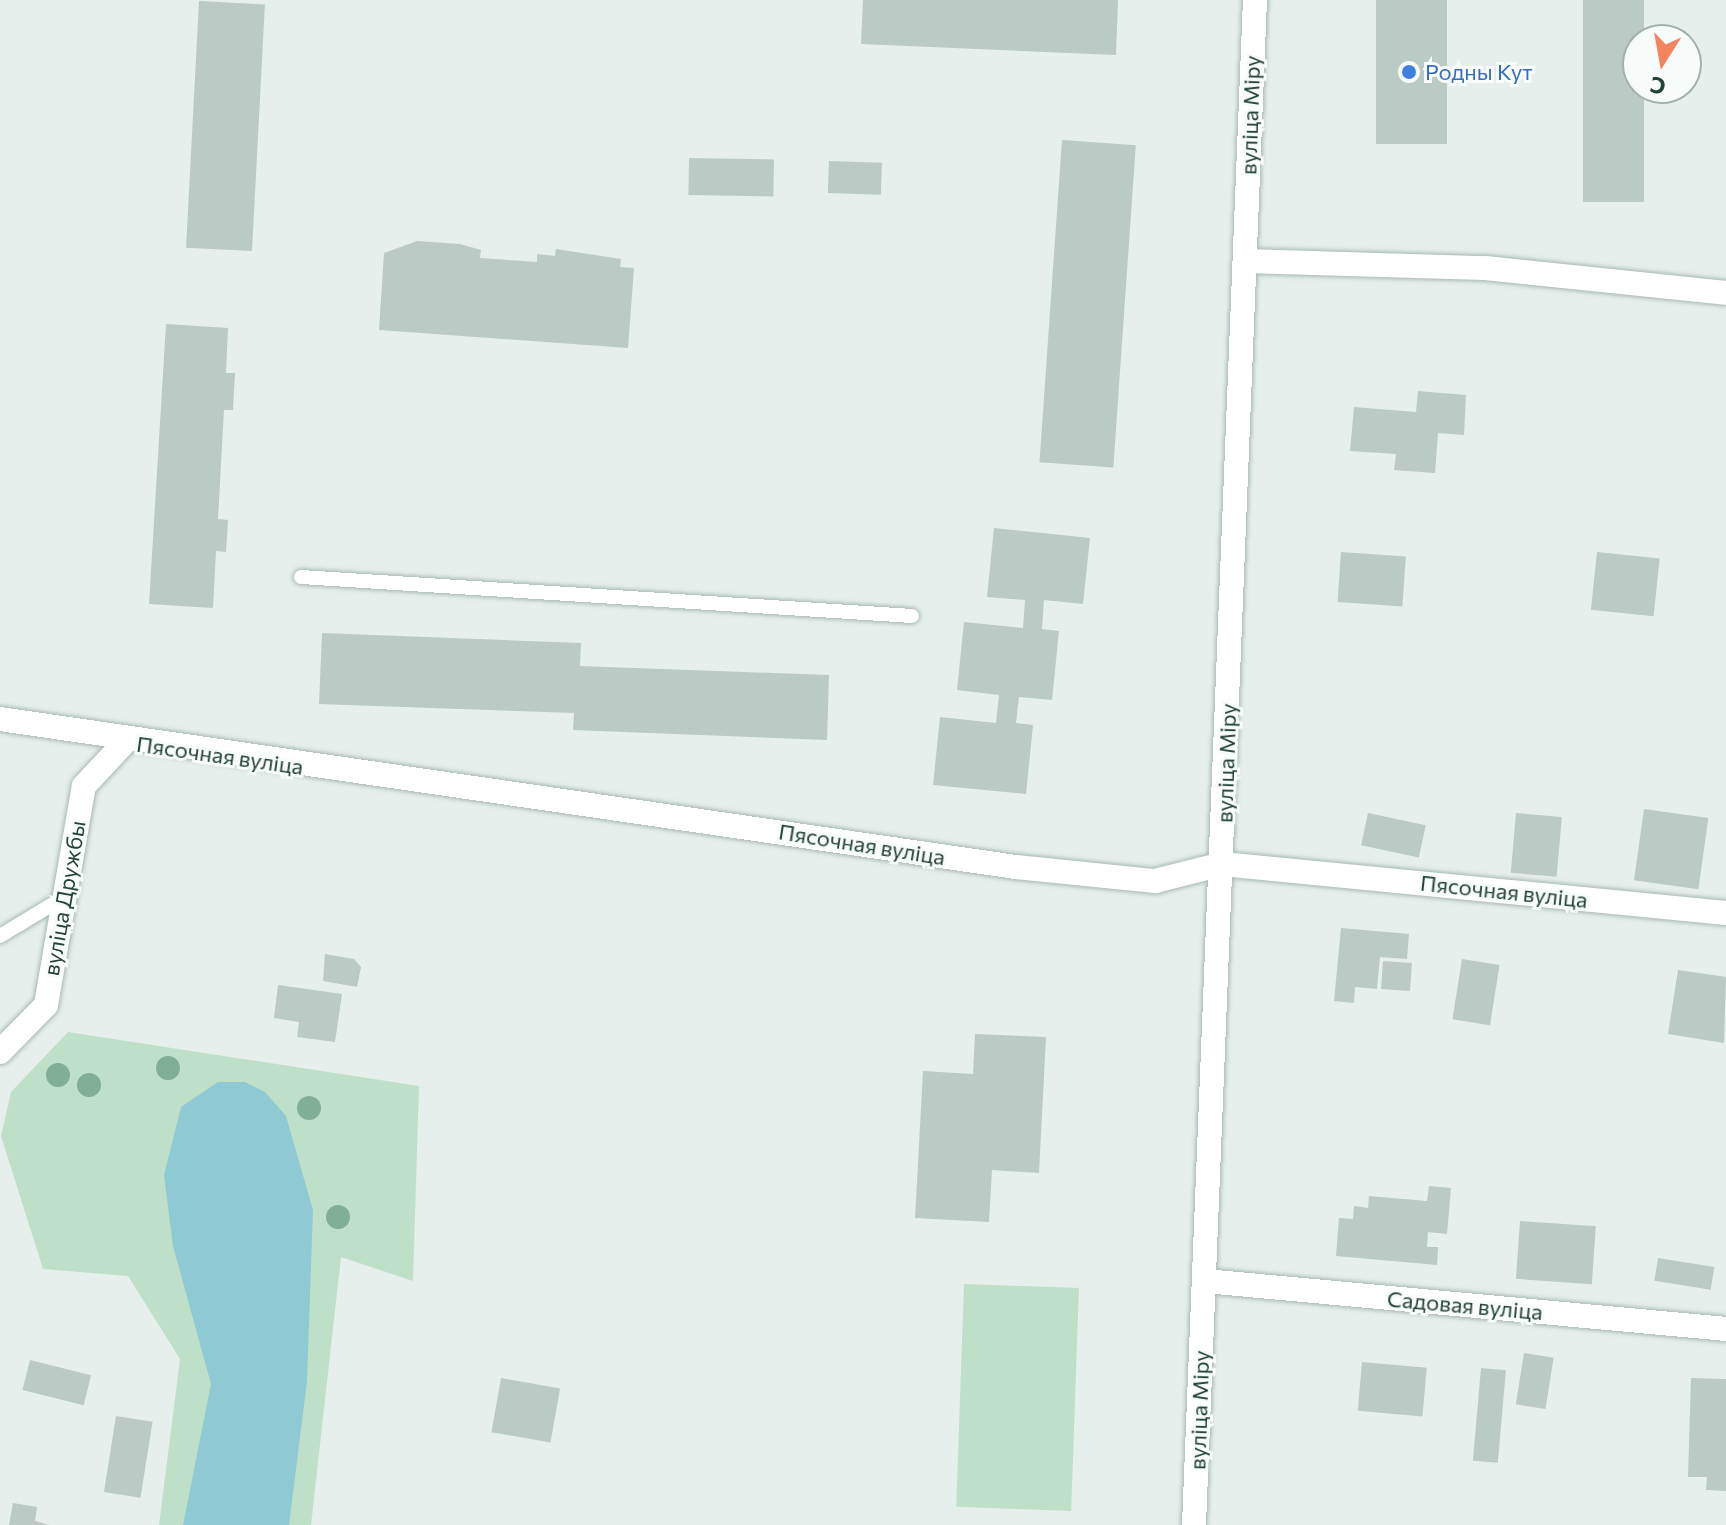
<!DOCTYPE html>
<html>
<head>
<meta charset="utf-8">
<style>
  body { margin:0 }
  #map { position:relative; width:1726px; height:1525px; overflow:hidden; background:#e6efeb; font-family:Commissioner,sans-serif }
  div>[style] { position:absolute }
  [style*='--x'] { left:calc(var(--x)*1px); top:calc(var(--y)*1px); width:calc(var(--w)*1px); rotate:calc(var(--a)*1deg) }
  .green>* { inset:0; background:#bfe0c8; transform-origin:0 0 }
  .water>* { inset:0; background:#8ec9d4 }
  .building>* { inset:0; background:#bbcac4; transform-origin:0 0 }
  .roads { filter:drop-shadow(0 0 2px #a8b8b2) drop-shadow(0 0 2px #a8b8b2) }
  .lane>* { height:14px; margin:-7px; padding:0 7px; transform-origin:7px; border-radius:7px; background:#fff }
  .street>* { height:24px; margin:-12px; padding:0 12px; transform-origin:12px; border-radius:12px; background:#fff }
  .trees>* { width:24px; height:24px; margin:-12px; border-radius:50%; background:#80af93 }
  .dots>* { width:22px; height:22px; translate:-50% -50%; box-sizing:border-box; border:4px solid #f7fbf9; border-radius:50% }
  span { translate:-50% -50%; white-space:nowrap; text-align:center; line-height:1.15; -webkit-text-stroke:6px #f7fbf9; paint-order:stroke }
  .shop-label { font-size:22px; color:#366cbe }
  .left { translate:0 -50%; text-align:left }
  .street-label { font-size:22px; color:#24423a }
  .north { position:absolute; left:1622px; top:24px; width:80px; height:80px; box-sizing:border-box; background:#f7fbf9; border:2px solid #a3b1ad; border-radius:50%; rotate:191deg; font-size:22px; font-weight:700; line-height:32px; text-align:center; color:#24423a }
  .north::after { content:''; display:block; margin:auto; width:28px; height:36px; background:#f4845f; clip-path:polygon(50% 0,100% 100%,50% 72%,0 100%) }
</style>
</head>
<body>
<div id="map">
  <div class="green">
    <i style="clip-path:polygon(68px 1032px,419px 1086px,413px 1281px,341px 1257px,311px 1525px,159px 1525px,180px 1359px,128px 1276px,43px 1269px,1px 1136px,11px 1092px)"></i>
    <i style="left:964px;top:1284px;width:115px;height:223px;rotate:2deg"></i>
  </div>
  <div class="water">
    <i style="clip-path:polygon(218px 1082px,245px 1082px,265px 1092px,286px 1116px,313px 1210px,307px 1381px,289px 1525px,183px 1525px,211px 1384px,173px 1246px,164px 1175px,181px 1107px)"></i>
  </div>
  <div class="building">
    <i style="clip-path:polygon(863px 0,1118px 0,1116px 55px,861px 44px)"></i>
    <i style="left:1376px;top:0;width:71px;height:144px"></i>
    <i style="left:1583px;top:0;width:61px;height:202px"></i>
    <i style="left:199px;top:1px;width:66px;height:247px;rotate:3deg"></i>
    <i style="left:1062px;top:140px;width:74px;height:323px;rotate:4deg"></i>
    <i style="left:689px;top:158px;width:85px;height:37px;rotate:1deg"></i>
    <i style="left:829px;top:161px;width:53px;height:32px;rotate:2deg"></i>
    <i style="clip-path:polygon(417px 241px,460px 244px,481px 250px,480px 258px,537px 262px,537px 254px,555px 256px,556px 249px,621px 259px,620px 267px,634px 268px,628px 348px,379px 330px,384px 253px)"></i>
    <i style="clip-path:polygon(166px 324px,228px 328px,226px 373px,235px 373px,233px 410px,224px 410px,218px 519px,228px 520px,226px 552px,216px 551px,213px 608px,149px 604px)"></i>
    <i style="clip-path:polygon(1418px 391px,1466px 395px,1464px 435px,1438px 433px,1435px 473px,1394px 470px,1396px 454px,1350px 451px,1354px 407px,1416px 412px)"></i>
    <i style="clip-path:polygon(994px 528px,1090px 538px,1083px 604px,1044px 600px,1042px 629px,1059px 631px,1052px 700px,1019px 697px,1016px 723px,1033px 725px,1026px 794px,933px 785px,940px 717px,996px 723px,999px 695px,957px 690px,964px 622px,1023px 628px,1025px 600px,987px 597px)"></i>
    <i style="left:1341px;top:552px;width:65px;height:50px;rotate:4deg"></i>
    <i style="left:1597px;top:552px;width:63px;height:58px;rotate:6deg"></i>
    <i style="clip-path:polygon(322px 633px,581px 643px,580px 666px,829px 675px,827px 740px,573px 730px,574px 713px,319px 704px)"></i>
    <i style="left:1644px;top:809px;width:65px;height:72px;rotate:8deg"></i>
    <i style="left:1368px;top:813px;width:59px;height:33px;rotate:12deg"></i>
    <i style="left:1516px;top:813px;width:46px;height:60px;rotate:5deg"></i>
    <i style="clip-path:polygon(1341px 928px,1409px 934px,1407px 959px,1380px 957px,1377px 989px,1355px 987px,1354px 1003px,1334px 1001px)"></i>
    <i style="clip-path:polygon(325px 954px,354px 959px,361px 967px,357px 987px,323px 981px)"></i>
    <i style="left:1462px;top:959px;width:38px;height:61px;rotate:9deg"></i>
    <i style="left:1383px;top:961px;width:29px;height:28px;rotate:4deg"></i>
    <i style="clip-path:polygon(1678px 970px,1726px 977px,1724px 1043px,1668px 1034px)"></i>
    <i style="clip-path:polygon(278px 985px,342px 994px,335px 1042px,297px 1037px,299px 1022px,274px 1018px)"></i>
    <i style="clip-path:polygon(975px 1034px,1046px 1037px,1039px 1173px,992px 1170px,989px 1222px,915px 1218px,923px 1071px,973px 1074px)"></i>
    <i style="clip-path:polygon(1429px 1186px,1451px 1188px,1447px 1234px,1428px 1232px,1427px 1247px,1438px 1247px,1437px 1265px,1336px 1256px,1339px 1218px,1353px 1219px,1354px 1206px,1368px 1208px,1369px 1196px,1427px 1201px)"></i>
    <i style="left:1520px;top:1221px;width:76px;height:58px;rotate:4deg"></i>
    <i style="left:1658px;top:1258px;width:57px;height:23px;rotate:9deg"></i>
    <i style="left:1524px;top:1353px;width:30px;height:52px;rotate:9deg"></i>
    <i style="left:30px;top:1360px;width:63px;height:31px;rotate:14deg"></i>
    <i style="left:1362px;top:1362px;width:65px;height:49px;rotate:5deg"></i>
    <i style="left:1481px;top:1368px;width:25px;height:93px;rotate:5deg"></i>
    <i style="left:501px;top:1378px;width:60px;height:55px;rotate:10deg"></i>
    <i style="clip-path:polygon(1691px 1378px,1726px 1379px,1726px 1491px,1706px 1490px,1707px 1477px,1688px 1477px)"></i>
    <i style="left:116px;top:1416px;width:37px;height:77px;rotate:9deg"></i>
    <i style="clip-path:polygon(13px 1503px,37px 1507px,35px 1521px,49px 1525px,9px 1525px)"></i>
  </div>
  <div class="roads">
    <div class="lane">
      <i style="--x:301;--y:577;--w:612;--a:3.65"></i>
      <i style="--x:0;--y:936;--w:71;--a:-31.2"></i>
    </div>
    <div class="street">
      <i style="--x:1245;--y:261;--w:240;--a:1.7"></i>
      <i style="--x:1485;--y:268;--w:242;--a:5.9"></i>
      <i style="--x:0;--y:719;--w:1027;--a:8.29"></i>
      <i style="--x:1016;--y:867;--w:140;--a:5.8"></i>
      <i style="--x:1155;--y:881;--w:69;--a:-14.2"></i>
      <i style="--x:1222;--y:864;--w:506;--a:5.55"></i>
      <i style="--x:0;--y:1052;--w:66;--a:-45.6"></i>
      <i style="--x:46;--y:1005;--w:222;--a:-80.2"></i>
      <i style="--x:84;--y:786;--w:62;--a:-47"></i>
      <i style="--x:1205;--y:1281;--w:523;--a:5.26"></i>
      <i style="--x:1194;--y:1525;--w:1526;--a:-87.71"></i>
    </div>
  </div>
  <div class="trees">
    <i style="left:168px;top:1068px"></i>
    <i style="left:58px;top:1075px"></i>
    <i style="left:89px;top:1085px"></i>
    <i style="left:309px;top:1108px"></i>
    <i style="left:338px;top:1217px"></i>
  </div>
  <div class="dots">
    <i style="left:1409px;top:72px;background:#3f7fe0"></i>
  </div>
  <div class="shop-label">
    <span class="left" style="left:1425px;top:72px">Родны Кут</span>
  </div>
  <div class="street-label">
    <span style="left:1250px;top:115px;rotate:-88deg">вуліца Міру</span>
    <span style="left:220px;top:755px;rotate:8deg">Пясочная вуліца</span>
    <span style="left:1226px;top:763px;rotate:-88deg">вуліца Міру</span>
    <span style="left:862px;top:844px;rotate:9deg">Пясочная вуліца</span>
    <span style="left:1504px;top:891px;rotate:6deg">Пясочная вуліца</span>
    <span style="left:64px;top:898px;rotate:-80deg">вуліца Дружбы</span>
    <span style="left:1465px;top:1305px;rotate:5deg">Садовая вуліца</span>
    <span style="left:1199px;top:1410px;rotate:-88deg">вуліца Міру</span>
  </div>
  <div class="north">С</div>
</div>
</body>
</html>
